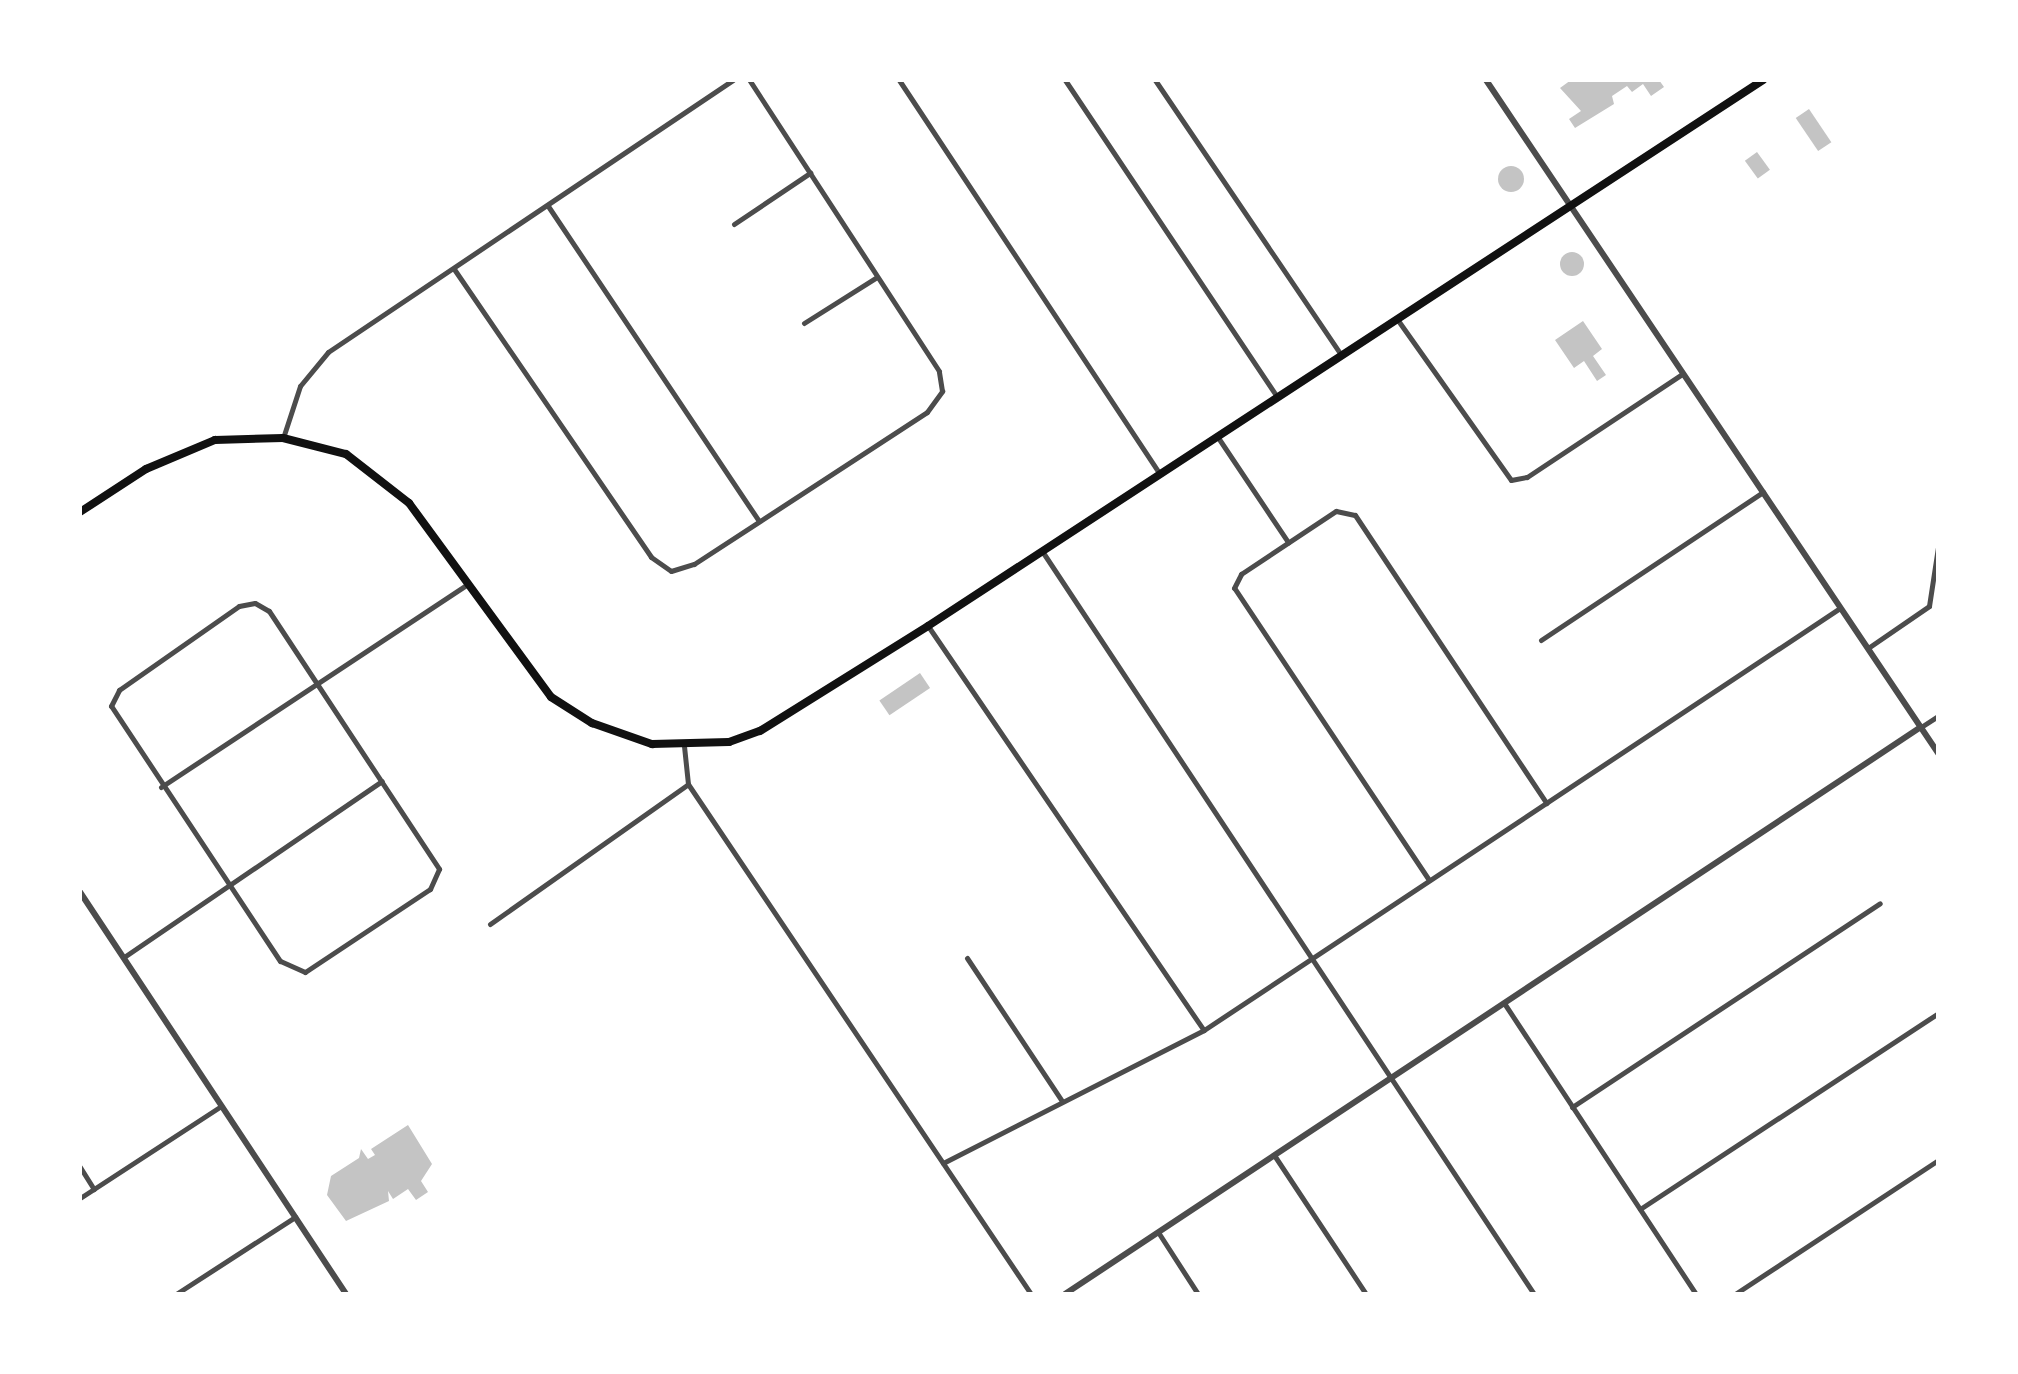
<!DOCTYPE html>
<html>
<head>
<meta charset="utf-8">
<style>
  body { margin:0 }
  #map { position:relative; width:2018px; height:1374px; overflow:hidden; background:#fff; font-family:"Roboto Condensed",sans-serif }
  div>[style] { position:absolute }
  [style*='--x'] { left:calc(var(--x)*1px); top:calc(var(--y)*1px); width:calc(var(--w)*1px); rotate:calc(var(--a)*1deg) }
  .building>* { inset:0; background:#c4c4c4; transform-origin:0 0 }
  .round { border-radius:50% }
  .minor>* { height:5px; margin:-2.5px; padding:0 2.5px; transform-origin:2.5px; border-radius:2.5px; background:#4c4c4c }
  .tertiary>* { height:6px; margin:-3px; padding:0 3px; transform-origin:3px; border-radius:3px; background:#4c4c4c }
  .secondary>* { height:8px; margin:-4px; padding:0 4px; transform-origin:4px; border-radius:4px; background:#111 }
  span { translate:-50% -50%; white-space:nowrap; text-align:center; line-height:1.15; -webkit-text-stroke:10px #fff; paint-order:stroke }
  .frame { position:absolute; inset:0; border:82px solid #fff; pointer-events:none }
</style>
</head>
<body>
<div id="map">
  <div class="building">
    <i style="clip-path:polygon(1571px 80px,1659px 80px,1664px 87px,1651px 96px,1643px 84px,1632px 92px,1627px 86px,1612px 96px,1614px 104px,1575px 128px,1569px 119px,1581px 111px,1560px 88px)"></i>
    <i style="left:1809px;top:109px;width:40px;height:16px;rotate:56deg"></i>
    <i style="left:1757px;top:152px;width:22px;height:15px;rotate:54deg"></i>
    <i class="round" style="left:1498px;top:166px;width:26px;height:26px"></i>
    <i class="round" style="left:1560px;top:252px;width:24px;height:24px"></i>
    <i style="clip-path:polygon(1583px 321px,1602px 349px,1593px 356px,1606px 375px,1597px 381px,1584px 361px,1574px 368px,1555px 340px)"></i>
    <i style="left:920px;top:673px;width:18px;height:49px;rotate:56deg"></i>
    <i style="clip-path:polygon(408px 1125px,432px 1164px,421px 1181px,428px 1192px,416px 1200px,408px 1189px,393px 1199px,388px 1191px,389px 1201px,346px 1221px,327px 1195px,331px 1176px,359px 1158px,361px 1149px,368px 1159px,375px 1155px,371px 1149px)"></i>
  </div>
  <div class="minor">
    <i style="--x:899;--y:80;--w:473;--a:56.5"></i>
    <i style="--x:1065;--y:80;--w:381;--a:56.2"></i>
    <i style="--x:1155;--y:80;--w:332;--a:55.9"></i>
    <i style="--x:548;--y:206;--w:379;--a:56.2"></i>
    <i style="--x:734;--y:224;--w:92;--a:-33.9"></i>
    <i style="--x:454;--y:269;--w:349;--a:55.6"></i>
    <i style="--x:651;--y:557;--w:24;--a:35"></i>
    <i style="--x:671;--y:571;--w:24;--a:-17"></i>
    <i style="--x:694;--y:564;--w:278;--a:-33.1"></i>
    <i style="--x:927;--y:412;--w:26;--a:-54"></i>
    <i style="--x:942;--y:391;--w:20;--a:-99"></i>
    <i style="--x:939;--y:371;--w:348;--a:-123.1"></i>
    <i style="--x:1397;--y:319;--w:197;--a:54.7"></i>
    <i style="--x:1511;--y:480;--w:16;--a:-11"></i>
    <i style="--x:1527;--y:477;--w:186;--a:-33.6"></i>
    <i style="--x:804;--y:323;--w:86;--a:-32.2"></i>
    <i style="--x:1217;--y:436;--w:128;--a:56.2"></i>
    <i style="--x:283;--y:438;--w:55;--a:-71.9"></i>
    <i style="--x:300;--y:386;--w:44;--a:-50.5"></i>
    <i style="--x:328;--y:352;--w:488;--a:-33.9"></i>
    <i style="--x:1042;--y:551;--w:891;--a:56.49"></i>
    <i style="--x:255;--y:603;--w:16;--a:30"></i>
    <i style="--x:269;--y:611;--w:309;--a:56.6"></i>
    <i style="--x:439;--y:869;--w:22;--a:114"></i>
    <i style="--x:430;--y:889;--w:150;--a:146.4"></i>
    <i style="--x:305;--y:972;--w:27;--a:-156"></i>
    <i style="--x:280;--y:961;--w:306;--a:-123.5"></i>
    <i style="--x:111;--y:706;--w:18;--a:-63"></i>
    <i style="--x:119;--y:690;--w:146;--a:-35"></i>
    <i style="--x:239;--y:606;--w:16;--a:-11"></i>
    <i style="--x:928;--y:626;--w:489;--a:55.7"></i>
    <i style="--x:1541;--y:640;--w:267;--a:-33.7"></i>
    <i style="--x:1868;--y:648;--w:74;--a:-34.5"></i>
    <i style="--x:1929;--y:606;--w:60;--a:-81.3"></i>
    <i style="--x:1921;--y:727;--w:20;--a:-33"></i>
    <i style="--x:684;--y:746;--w:38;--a:84"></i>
    <i style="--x:688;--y:784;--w:615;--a:56.08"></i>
    <i style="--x:161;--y:787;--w:364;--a:-33.5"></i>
    <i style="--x:1429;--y:880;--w:351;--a:-123.7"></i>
    <i style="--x:1234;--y:588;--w:16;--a:-63"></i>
    <i style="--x:1241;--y:574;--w:114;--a:-33.6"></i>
    <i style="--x:1336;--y:511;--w:19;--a:12"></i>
    <i style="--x:1355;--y:515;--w:346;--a:56.4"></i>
    <i style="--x:490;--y:924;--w:241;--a:-35.2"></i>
    <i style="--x:124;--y:957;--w:312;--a:-34.3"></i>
    <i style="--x:967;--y:958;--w:172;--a:56.4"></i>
    <i style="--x:1504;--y:1003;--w:349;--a:56.6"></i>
    <i style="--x:1572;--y:1107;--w:369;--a:-33.5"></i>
    <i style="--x:1274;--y:1155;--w:167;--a:56.5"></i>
    <i style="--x:943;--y:1163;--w:293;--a:-27"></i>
    <i style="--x:1204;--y:1030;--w:763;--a:-33.57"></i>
    <i style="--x:80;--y:1167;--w:26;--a:58"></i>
    <i style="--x:80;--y:1198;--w:168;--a:-33.1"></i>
    <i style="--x:1640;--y:1209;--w:357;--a:-33.3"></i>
    <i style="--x:1158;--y:1232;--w:74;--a:57.2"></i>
    <i style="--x:176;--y:1294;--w:142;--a:-32.9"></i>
    <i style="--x:1735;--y:1294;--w:243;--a:-33.4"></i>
  </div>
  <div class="tertiary">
    <i style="--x:1486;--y:80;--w:811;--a:56.11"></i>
    <i style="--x:80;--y:892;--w:482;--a:56.5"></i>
    <i style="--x:1065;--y:1294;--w:1027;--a:-33.52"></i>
  </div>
  <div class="secondary">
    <i style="--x:80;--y:512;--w:79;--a:-33.1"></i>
    <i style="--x:146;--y:469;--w:75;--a:-22.8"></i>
    <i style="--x:215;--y:440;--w:68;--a:-1.7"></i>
    <i style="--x:283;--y:438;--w:65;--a:14.3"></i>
    <i style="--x:346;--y:454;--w:80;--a:37.9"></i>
    <i style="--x:409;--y:503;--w:240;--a:53.8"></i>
    <i style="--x:551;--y:697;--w:49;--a:32.4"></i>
    <i style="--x:592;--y:723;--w:64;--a:19.3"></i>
    <i style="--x:652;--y:744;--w:77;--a:-1.5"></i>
    <i style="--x:729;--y:742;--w:33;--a:-20"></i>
    <i style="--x:760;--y:731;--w:198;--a:-32"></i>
    <i style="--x:928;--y:626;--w:998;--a:-33.18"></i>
  </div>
  <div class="frame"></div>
</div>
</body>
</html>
